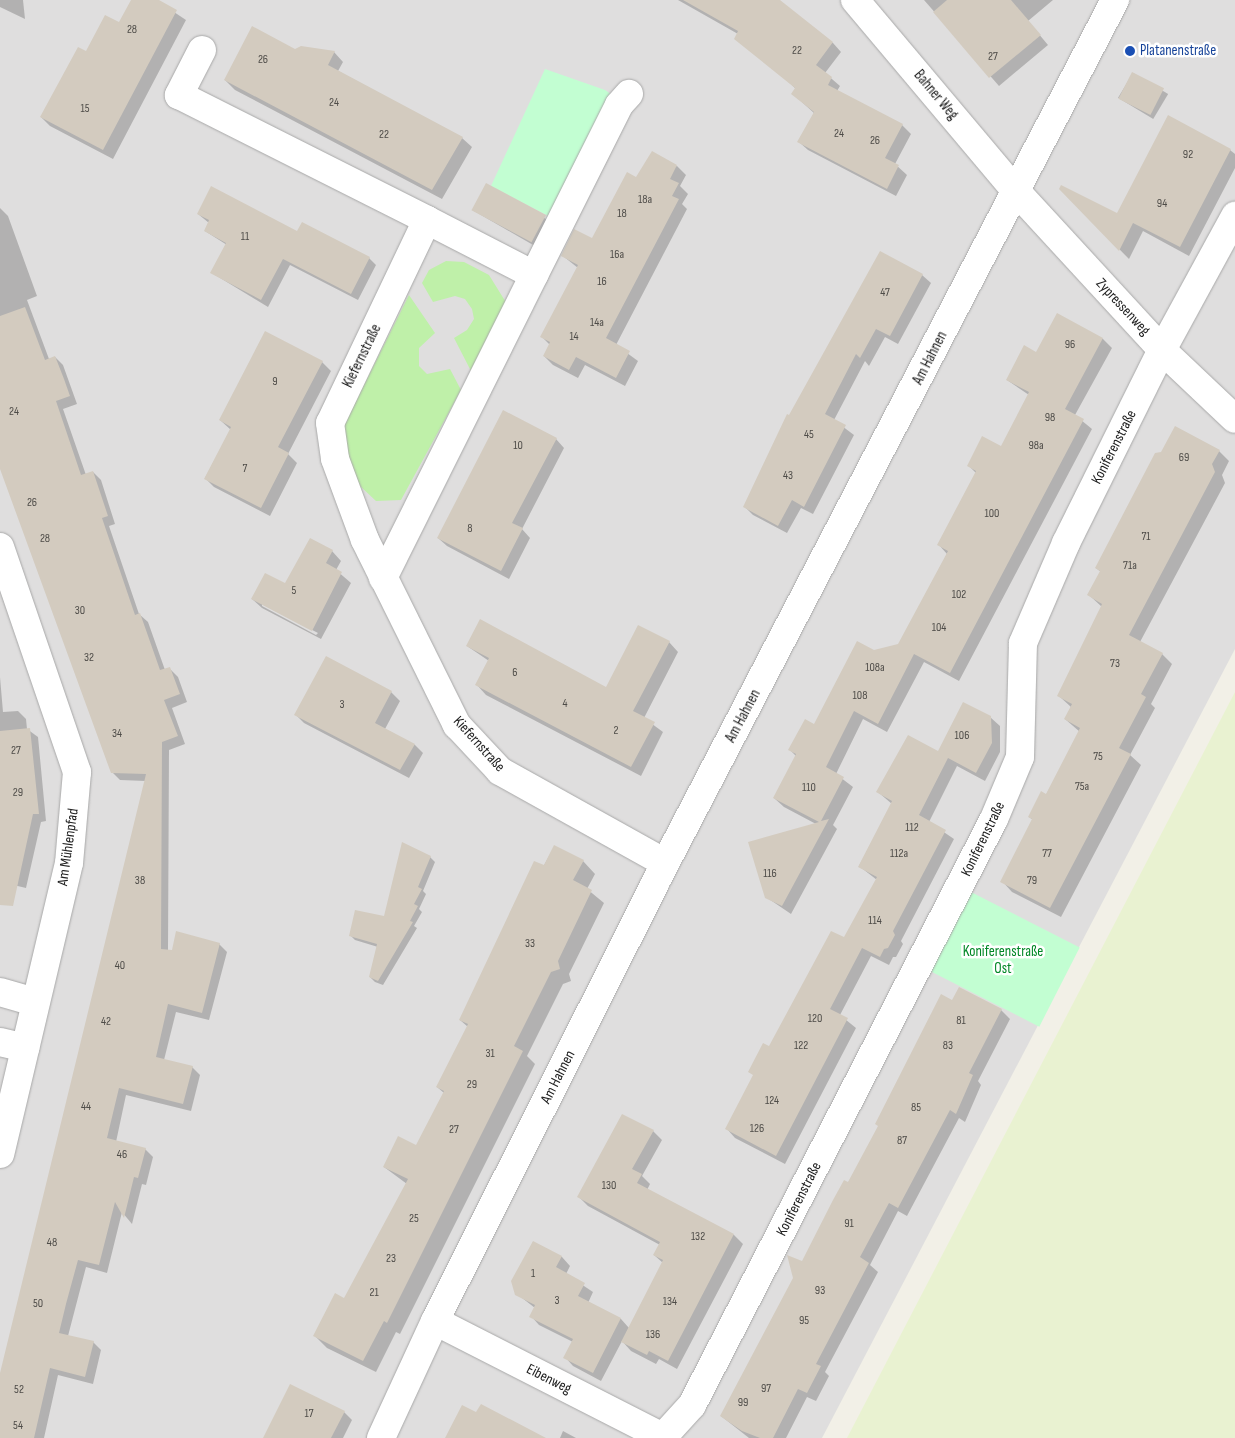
<!DOCTYPE html>
<html>
<head>
<meta charset="utf-8">
<style>
  body { margin:0 }
  #map { position:relative; width:1235px; height:1438px; overflow:hidden; background:#f2f0e7; font-family:"Sofia Sans Condensed",sans-serif }
  div>[style] { position:absolute }
  [style*='--x'] { left:calc(var(--x)*1px); top:calc(var(--y)*1px); width:calc(var(--w)*1px); rotate:calc(var(--a)*1deg) }
  .residential>* { inset:0; background:#dfdede }
  .farmland>* { inset:0; background:#e9f2d1 }
  .grass>* { inset:0; background:#bff0a9 }
  .park>* { inset:0; background:#c2fed2; transform-origin:0 0 }
  .shadow>* { inset:0; background:#0003; transform-origin:0 0 }
  .building>* { inset:0; background:#d3cbbf; transform-origin:0 0 }
  .roads { filter:drop-shadow(0 0 1px #a8a8a8) drop-shadow(0 0 1px #a8a8a8) }
  .street>* { height:28px; margin:-14px; padding:0 14px; transform-origin:14px; border-radius:14px; background:#fff }
  .dots>* { width:14px; height:14px; translate:-50% -50%; box-sizing:border-box; border:2px solid #fff; border-radius:50% }
  span { translate:-50% -50%; white-space:nowrap; text-align:center; line-height:1.15; -webkit-text-stroke:5px #fff; paint-order:stroke }
  .number-label { font-size:12px; color:#4e4c48 }
  .number-label span { -webkit-text-stroke-width:0 }
  .transit-label { font-size:15px; color:#164399 }
  .left { translate:0 -50%; text-align:left }
  .street-label { font-size:15px; color:#212121 }
  .park-label { font-size:15px; color:#028726 }
</style>
</head>
<body>
<div id="map">
  <div class="residential">
    <i style="clip-path:polygon(0 0,1235px 0,1235px 649px,822px 1438px,0 1438px)"></i>
  </div>
  <div class="farmland">
    <i style="clip-path:polygon(1235px 692px,1235px 1438px,847px 1438px)"></i>
  </div>
  <div class="grass">
    <i style="clip-path:polygon(446px 261px,464px 262px,489px 275px,507px 304px,471px 371px,454px 338px,467px 330px,474px 319px,472px 309px,465px 299px,455px 296px,433px 302px,422px 283px,429px 270px)"></i>
    <i style="clip-path:polygon(409px 295px,435px 333px,419px 348px,419px 366px,427px 374px,450px 369px,461px 390px,401px 500px,376px 501px,360px 486px,349px 466px,343px 427px)"></i>
  </div>
  <div class="park">
    <i style="clip-path:polygon(545px 69px,605px 90px,618px 99px,556px 220px,491px 186px)"></i>
    <i style="left:971px;top:892px;width:122px;height:89px;rotate:27deg"></i>
  </div>
  <div class="shadow">
    <i style="clip-path:polygon(0 0,23px 0,25px 19px,0 7px)"></i>
    <i style="clip-path:polygon(132px 0,156px 0,186px 20px,113px 159px,50px 126px,41px 117px,87px 53px,119px 24px)"></i>
    <i style="clip-path:polygon(678px 0,778px 0,833px 43px,841px 52px,825px 73px,840px 86px,837px 91px,902px 125px,911px 134px,895px 164px,907px 175px,896px 196px,808px 150px,799px 142px,814px 113px,793px 94px,796px 89px,738px 34px)"></i>
    <i style="clip-path:polygon(924px 0,1053px 0,1028px 21px,1048px 45px,999px 86px)"></i>
    <i style="clip-path:polygon(295px 50px,334px 52px,343px 62px,338px 71px,462px 138px,472px 147px,442px 199px,235px 90px,225px 80px)"></i>
    <i style="left:1133px;top:73px;width:41px;height:29px;rotate:31deg"></i>
    <i style="clip-path:polygon(1230px 150px,1235px 154px,1235px 168px,1189px 256px,1143px 231px,1129px 259px,1060px 189px,1117px 215px)"></i>
    <i style="clip-path:polygon(677px 166px,686px 175px,680px 186px,688px 194px,682px 204px,687px 209px,616px 345px,638px 361px,625px 386px,585px 365px,578px 378px,553px 365px,544px 356px,550px 345px,542px 337px,578px 268px,563px 256px,592px 240px,637px 179px)"></i>
    <i style="left:487px;top:185px;width:73px;height:29px;rotate:30deg"></i>
    <i style="clip-path:polygon(0 208px,8px 216px,37px 296px,27px 300px,49px 359px,55px 357px,63px 365px,77px 404px,63px 409px,86px 475px,93px 472px,101px 480px,115px 524px,109px 526px,139px 614px,148px 622px,165px 670px,170px 669px,178px 677px,187px 702px,172px 708px,185px 744px,169px 750px,168px 951px,219px 944px,227px 952px,209px 1020px,176px 1012px,164px 1060px,192px 1067px,200px 1075px,191px 1111px,126px 1095px,116px 1142px,145px 1149px,153px 1157px,146px 1185px,142px 1184px,132px 1224px,122px 1212px,107px 1273px,86px 1267px,68px 1336px,93px 1342px,101px 1350px,93px 1384px,58px 1375px,44px 1438px,0 1438px,0 1379px,146px 781px,120px 780px,112px 772px,0 465px)"></i>
    <i style="clip-path:polygon(198px 214px,298px 233px,369px 258px,376px 265px,358px 300px,290px 265px,268px 307px,212px 273px,227px 245px,205px 231px,209px 223px)"></i>
    <i style="clip-path:polygon(922px 275px,931px 283px,898px 344px,885px 337px,869px 366px,865px 361px,834px 420px,854px 435px,813px 514px,801px 508px,787px 533px,753px 515px,745px 507px,790px 417px)"></i>
    <i style="clip-path:polygon(1058px 315px,1103px 339px,1112px 348px,1075px 415px,1092px 429px,959px 681px,924px 662px,887px 732px,863px 719px,836px 774px,853px 787px,833px 825px,837px 829px,791px 914px,766px 897px,816px 824px,784px 807px,774px 798px,796px 756px,790px 750px,814px 726px,874px 652px,899px 645px,947px 554px,939px 545px,976px 473px,969px 466px,1001px 448px,1029px 395px,1007px 380px,1037px 354px)"></i>
    <i style="clip-path:polygon(322px 362px,331px 371px,288px 454px,297px 463px,270px 516px,214px 487px,205px 478px,231px 430px,220px 420px)"></i>
    <i style="clip-path:polygon(556px 439px,564px 448px,522px 529px,530px 538px,509px 579px,447px 546px,438px 538px)"></i>
    <i style="clip-path:polygon(1219px 451px,1229px 461px,1222px 475px,1225px 483px,1140px 642px,1162px 654px,1172px 664px,1151px 704px,1155px 708px,1130px 755px,1141px 765px,1061px 917px,1012px 892px,1002px 881px,1033px 820px,1029px 817px,1046px 795px,1080px 732px,1065px 719px,1071px 707px,1059px 696px,1102px 607px,1089px 595px,1101px 572px,1096px 568px)"></i>
    <i style="clip-path:polygon(evenodd,332px 551px,341px 561px,336px 570px,351px 583px,321px 639px,262px 608px,252px 599px,285px 585px,332px 551px,262px 604px,318px 633px,316px 635px,262px 606px,262px 604px)"></i>
    <i style="clip-path:polygon(669px 642px,678px 652px,644px 718px,663px 732px,641px 776px,486px 695px,477px 685px,489px 661px,467px 646px,606px 689px)"></i>
    <i style="clip-path:polygon(0 677px,3px 712px,18px 711px,26px 719px,27px 729px,38px 737px,46px 821px,41px 822px,26px 888px,5px 883px,0 904px)"></i>
    <i style="clip-path:polygon(391px 692px,400px 701px,385px 729px,415px 745px,423px 753px,409px 778px,304px 723px,296px 715px)"></i>
    <i style="clip-path:polygon(990px 717px,1000px 726px,1000px 752px,985px 781px,957px 766px,929px 822px,954px 839px,901px 941px,903px 944px,896px 957px,893px 957px,889px 965px,871px 956px,840px 1015px,856px 1028px,785px 1164px,735px 1138px,727px 1129px,770px 1048px,844px 939px,877px 880px,859px 866px,892px 804px,878px 792px)"></i>
    <i style="clip-path:polygon(554px 847px,583px 861px,595px 874px,587px 889px,604px 903px,569px 974px,571px 981px,563px 984px,527px 1056px,535px 1064px,400px 1334px,396px 1332px,376px 1372px,327px 1348px,315px 1336px,344px 1300px,407px 1184px,384px 1167px,417px 1147px,444px 1093px,437px 1087px,468px 1027px,460px 1020px)"></i>
    <i style="clip-path:polygon(430px 857px,435px 862px,423px 891px,426px 894px,419px 909px,422px 912px,414px 926px,417px 928px,383px 985px,375px 982px,370px 977px,378px 947px,355px 940px,350px 935px,385px 918px)"></i>
    <i style="clip-path:polygon(952px 1002px,1001px 1010px,1010px 1019px,978px 1081px,981px 1085px,965px 1122px,959px 1118px,907px 1216px,898px 1211px,870px 1265px,878px 1272px,825px 1372px,829px 1376px,816px 1401px,807px 1397px,786px 1438px,749px 1438px,721px 1416px,802px 1263px)"></i>
    <i style="clip-path:polygon(653px 1131px,662px 1140px,642px 1176px,650px 1184px,647px 1190px,734px 1235px,743px 1244px,677px 1369px,659px 1359px,656px 1364px,631px 1351px,622px 1341px,601px 1381px,573px 1366px,565px 1357px,573px 1342px,539px 1325px,531px 1316px,535px 1308px,517px 1294px,533px 1242px,562px 1257px,570px 1266px,566px 1274px,593px 1292px,588px 1303px,621px 1319px,629px 1328px,663px 1263px,654px 1255px,660px 1245px,588px 1206px,579px 1197px)"></i>
    <i style="clip-path:polygon(344px 1412px,352px 1420px,343px 1438px,264px 1438px)"></i>
    <i style="clip-path:polygon(563px 1431px,576px 1438px,560px 1438px)"></i>
  </div>
  <div class="building">
    <i style="clip-path:polygon(131px 0,159px 0,177px 10px,103px 150px,40px 117px,78px 47px,86px 51px,105px 15px,119px 22px)"></i>
    <i style="clip-path:polygon(683px 0,780px 0,833px 42px,816px 65px,832px 77px,828px 85px,903px 124px,885px 158px,899px 165px,887px 189px,797px 142px,814px 112px,791px 94px,795px 88px,734px 39px,738px 31px)"></i>
    <i style="clip-path:polygon(947px 0,1011px 0,1041px 35px,989px 78px,933px 12px)"></i>
    <i style="clip-path:polygon(252px 26px,295px 49px,301px 46px,335px 51px,328px 65px,463px 137px,432px 190px,224px 80px)"></i>
    <i style="left:1132px;top:72px;width:36px;height:30px;rotate:27deg"></i>
    <i style="clip-path:polygon(1168px 115px,1231px 149px,1180px 247px,1133px 223px,1119px 251px,1059px 189px,1061px 185px,1117px 213px)"></i>
    <i style="clip-path:polygon(652px 151px,677px 165px,670px 179px,679px 183px,672px 196px,679px 199px,606px 338px,630px 351px,616px 378px,576px 357px,569px 370px,543px 356px,550px 342px,540px 337px,578px 265px,561px 256px,574px 229px,592px 238px,627px 172px,636px 177px)"></i>
    <i style="left:486px;top:183px;width:68px;height:31px;rotate:28deg"></i>
    <i style="clip-path:polygon(211px 186px,297px 231px,302px 222px,370px 257px,351px 294px,283px 259px,261px 300px,210px 273px,226px 243px,204px 231px,209px 220px,197px 214px)"></i>
    <i style="clip-path:polygon(880px 251px,923px 274px,890px 336px,876px 329px,860px 358px,856px 354px,825px 414px,846px 425px,804px 507px,792px 500px,778px 526px,743px 507px,787px 414px,789px 415px)"></i>
    <i style="clip-path:polygon(25px 307px,45px 360px,55px 356px,64px 379px,70px 396px,56px 401px,81px 475px,93px 471px,108px 516px,102px 518px,135px 615px,140px 613px,160px 670px,170px 667px,180px 694px,164px 700px,178px 736px,162px 742px,161px 949px,172px 950px,176px 931px,220px 943px,202px 1013px,168px 1004px,156px 1057px,193px 1066px,183px 1104px,119px 1088px,107px 1138px,146px 1148px,138px 1178px,134px 1177px,124px 1218px,115px 1202px,99px 1265px,78px 1260px,66px 1304px,59px 1333px,94px 1341px,85px 1377px,50px 1368px,34px 1438px,0 1438px,0 1373px,146px 774px,111px 773px,0 469px,0 316px)"></i>
    <i style="clip-path:polygon(1057px 313px,1103px 338px,1065px 409px,1084px 419px,950px 673px,914px 654px,878px 724px,854px 711px,826px 767px,844px 777px,821px 821px,829px 819px,782px 906px,765px 898px,748px 842px,819px 822px,773px 798px,796px 754px,788px 750px,805px 719px,814px 724px,857px 641px,874px 650px,898px 644px,948px 551px,937px 545px,976px 471px,967px 466px,982px 436px,1001px 446px,1029px 392px,1006px 380px,1024px 345px,1036px 352px)"></i>
    <i style="clip-path:polygon(265px 331px,323px 361px,278px 447px,289px 453px,261px 508px,204px 479px,231px 427px,219px 420px)"></i>
    <i style="clip-path:polygon(503px 410px,557px 438px,512px 523px,523px 528px,501px 571px,437px 538px)"></i>
    <i style="clip-path:polygon(1175px 426px,1220px 450px,1212px 464px,1215px 472px,1129px 635px,1163px 653px,1141px 694px,1146px 697px,1119px 748px,1131px 754px,1050px 908px,1000px 882px,1032px 819px,1028px 817px,1041px 791px,1046px 794px,1080px 728px,1064px 719px,1072px 704px,1057px 696px,1102px 604px,1087px 595px,1100px 571px,1095px 568px,1155px 453px,1161px 452px)"></i>
    <i style="clip-path:polygon(310px 538px,333px 550px,326px 563px,342px 572px,312px 631px,251px 599px,265px 573px,285px 583px)"></i>
    <i style="clip-path:polygon(480px 619px,606px 687px,638px 625px,670px 641px,633px 711px,655px 722px,631px 767px,475px 685px,489px 658px,466px 646px)"></i>
    <i style="clip-path:polygon(326px 656px,392px 691px,375px 723px,415px 744px,400px 770px,294px 715px)"></i>
    <i style="clip-path:polygon(963px 702px,991px 716px,992px 743px,976px 773px,948px 758px,919px 815px,946px 830px,893px 931px,895px 935px,888px 948px,884px 949px,880px 957px,862px 948px,830px 1009px,848px 1018px,776px 1156px,725px 1129px,753px 1075px,748px 1072px,763px 1043px,769px 1046px,831px 931px,844px 937px,877px 877px,858px 867px,892px 801px,876px 792px,908px 735px,938px 751px)"></i>
    <i style="clip-path:polygon(30px 728px,39px 814px,33px 814px,13px 906px,0 905px,0 731px)"></i>
    <i style="clip-path:polygon(402px 842px,431px 856px,418px 887px,422px 889px,414px 904px,418px 906px,410px 921px,413px 922px,378px 981px,369px 977px,377px 944px,349px 936px,355px 910px,384px 916px)"></i>
    <i style="clip-path:polygon(554px 845px,584px 860px,573px 880px,592px 890px,558px 961px,560px 969px,551px 972px,514px 1046px,523px 1051px,387px 1323px,384px 1321px,363px 1361px,313px 1336px,335px 1293px,344px 1298px,408px 1179px,383px 1167px,398px 1136px,416px 1145px,444px 1091px,436px 1087px,468px 1024px,459px 1020px,534px 861px,544px 865px)"></i>
    <i style="clip-path:polygon(959px 987px,1002px 1009px,969px 1073px,973px 1075px,956px 1114px,950px 1110px,898px 1208px,889px 1203px,860px 1257px,869px 1263px,816px 1364px,821px 1366px,807px 1393px,798px 1389px,773px 1438px,760px 1438px,742px 1431px,720px 1416px,793px 1278px,787px 1255px,802px 1261px,833px 1200px,844px 1180px,848px 1182px,878px 1126px,875px 1124px,941px 994px,952px 1000px)"></i>
    <i style="clip-path:polygon(622px 1114px,654px 1130px,632px 1169px,642px 1174px,637px 1183px,734px 1234px,668px 1361px,649px 1351px,647px 1355px,621px 1342px,663px 1260px,653px 1255px,660px 1242px,577px 1197px)"></i>
    <i style="clip-path:polygon(533px 1241px,562px 1256px,556px 1267px,585px 1283px,578px 1296px,621px 1318px,593px 1373px,563px 1358px,573px 1339px,529px 1317px,535px 1305px,515px 1295px,511px 1281px)"></i>
    <i style="clip-path:polygon(290px 1384px,345px 1411px,331px 1438px,263px 1438px)"></i>
    <i style="clip-path:polygon(481px 1404px,546px 1438px,445px 1438px,462px 1405px,476px 1412px)"></i>
  </div>
  <div class="roads">
    <div class="street">
      <i style="--x:855;--y:0;--w:250;--a:49.9"></i>
      <i style="--x:1016;--y:191;--w:216;--a:47.4"></i>
      <i style="--x:1162;--y:350;--w:100;--a:43.4"></i>
      <i style="--x:202;--y:50;--w:51;--a:117.1"></i>
      <i style="--x:179;--y:95;--w:278;--a:26.7"></i>
      <i style="--x:427;--y:220;--w:225;--a:115.5"></i>
      <i style="--x:330;--y:423;--w:36;--a:82"></i>
      <i style="--x:335;--y:459;--w:86;--a:69.7"></i>
      <i style="--x:365;--y:540;--w:207;--a:63.6"></i>
      <i style="--x:457;--y:725;--w:63;--a:46.9"></i>
      <i style="--x:500;--y:771;--w:189;--a:29.1"></i>
      <i style="--x:427;--y:220;--w:120;--a:27.2"></i>
      <i style="--x:534;--y:275;--w:190;--a:-63.4"></i>
      <i style="--x:619;--y:105;--w:15;--a:-48"></i>
      <i style="--x:0;--y:547;--w:238;--a:71.1"></i>
      <i style="--x:77;--y:772;--w:91;--a:95"></i>
      <i style="--x:69;--y:863;--w:299;--a:103.3"></i>
      <i style="--x:383;--y:578;--w:339;--a:-63.5"></i>
      <i style="--x:0;--y:992;--w:37;--a:16"></i>
      <i style="--x:0;--y:1042;--w:26;--a:13"></i>
      <i style="--x:435;--y:1321;--w:256;--a:27"></i>
      <i style="--x:381;--y:1438;--w:129;--a:-65.2"></i>
      <i style="--x:435;--y:1321;--w:490;--a:-63.3"></i>
      <i style="--x:655;--y:883;--w:996;--a:-62.48"></i>
      <i style="--x:662;--y:1438;--w:45;--a:-47.7"></i>
      <i style="--x:692;--y:1405;--w:659;--a:-62.74"></i>
      <i style="--x:994;--y:819;--w:67;--a:-67.2"></i>
      <i style="--x:1020;--y:757;--w:114;--a:-88.5"></i>
      <i style="--x:1023;--y:643;--w:109;--a:-66.7"></i>
      <i style="--x:1066;--y:543;--w:216;--a:-63.6"></i>
      <i style="--x:1162;--y:350;--w:153;--a:-61.4"></i>
    </div>
  </div>
  <div class="dots">
    <i style="left:1130px;top:51px;background:#1a4fb4"></i>
  </div>
  <div class="number-label">
    <span style="left:132px;top:30px">28</span>
    <span style="left:797px;top:51px">22</span>
    <span style="left:993px;top:57px">27</span>
    <span style="left:263px;top:60px">26</span>
    <span style="left:334px;top:103px">24</span>
    <span style="left:85px;top:109px">15</span>
    <span style="left:839px;top:134px">24</span>
    <span style="left:384px;top:135px">22</span>
    <span style="left:875px;top:141px">26</span>
    <span style="left:1188px;top:155px">92</span>
    <span style="left:645px;top:200px">18a</span>
    <span style="left:1162px;top:204px">94</span>
    <span style="left:622px;top:214px">18</span>
    <span style="left:245px;top:237px">11</span>
    <span style="left:617px;top:255px">16a</span>
    <span style="left:602px;top:282px">16</span>
    <span style="left:885px;top:293px">47</span>
    <span style="left:597px;top:323px">14a</span>
    <span style="left:574px;top:337px">14</span>
    <span style="left:1070px;top:345px">96</span>
    <span style="left:275px;top:382px">9</span>
    <span style="left:14px;top:412px">24</span>
    <span style="left:1050px;top:418px">98</span>
    <span style="left:809px;top:435px">45</span>
    <span style="left:518px;top:446px">10</span>
    <span style="left:1036px;top:446px">98a</span>
    <span style="left:1184px;top:458px">69</span>
    <span style="left:245px;top:469px">7</span>
    <span style="left:788px;top:476px">43</span>
    <span style="left:32px;top:503px">26</span>
    <span style="left:992px;top:514px">100</span>
    <span style="left:470px;top:529px">8</span>
    <span style="left:1146px;top:537px">71</span>
    <span style="left:45px;top:539px">28</span>
    <span style="left:1130px;top:566px">71a</span>
    <span style="left:294px;top:591px">5</span>
    <span style="left:959px;top:595px">102</span>
    <span style="left:80px;top:611px">30</span>
    <span style="left:939px;top:628px">104</span>
    <span style="left:89px;top:658px">32</span>
    <span style="left:1115px;top:664px">73</span>
    <span style="left:875px;top:668px">108a</span>
    <span style="left:515px;top:673px">6</span>
    <span style="left:860px;top:696px">108</span>
    <span style="left:565px;top:704px">4</span>
    <span style="left:342px;top:705px">3</span>
    <span style="left:616px;top:731px">2</span>
    <span style="left:117px;top:734px">34</span>
    <span style="left:962px;top:736px">106</span>
    <span style="left:16px;top:751px">27</span>
    <span style="left:1098px;top:757px">75</span>
    <span style="left:1082px;top:787px">75a</span>
    <span style="left:809px;top:788px">110</span>
    <span style="left:18px;top:793px">29</span>
    <span style="left:912px;top:828px">112</span>
    <span style="left:899px;top:854px">112a</span>
    <span style="left:1047px;top:854px">77</span>
    <span style="left:770px;top:874px">116</span>
    <span style="left:140px;top:881px">38</span>
    <span style="left:1032px;top:881px">79</span>
    <span style="left:875px;top:921px">114</span>
    <span style="left:530px;top:944px">33</span>
    <span style="left:120px;top:966px">40</span>
    <span style="left:815px;top:1019px">120</span>
    <span style="left:961px;top:1021px">81</span>
    <span style="left:106px;top:1022px">42</span>
    <span style="left:801px;top:1046px">122</span>
    <span style="left:948px;top:1046px">83</span>
    <span style="left:490px;top:1054px">31</span>
    <span style="left:472px;top:1085px">29</span>
    <span style="left:772px;top:1101px">124</span>
    <span style="left:86px;top:1107px">44</span>
    <span style="left:916px;top:1108px">85</span>
    <span style="left:757px;top:1129px">126</span>
    <span style="left:454px;top:1130px">27</span>
    <span style="left:902px;top:1141px">87</span>
    <span style="left:122px;top:1155px">46</span>
    <span style="left:609px;top:1186px">130</span>
    <span style="left:414px;top:1219px">25</span>
    <span style="left:849px;top:1224px">91</span>
    <span style="left:698px;top:1237px">132</span>
    <span style="left:52px;top:1243px">48</span>
    <span style="left:391px;top:1259px">23</span>
    <span style="left:533px;top:1274px">1</span>
    <span style="left:820px;top:1291px">93</span>
    <span style="left:374px;top:1293px">21</span>
    <span style="left:557px;top:1301px">3</span>
    <span style="left:670px;top:1302px">134</span>
    <span style="left:38px;top:1304px">50</span>
    <span style="left:804px;top:1321px">95</span>
    <span style="left:653px;top:1335px">136</span>
    <span style="left:766px;top:1389px">97</span>
    <span style="left:19px;top:1390px">52</span>
    <span style="left:743px;top:1403px">99</span>
    <span style="left:309px;top:1414px">17</span>
    <span style="left:18px;top:1426px">54</span>
  </div>
  <div class="transit-label">
    <span class="left" style="left:1140px;top:51px">Platanenstraße</span>
  </div>
  <div class="street-label">
    <span style="left:936px;top:95px;rotate:50deg">Bahner Weg</span>
    <span style="left:1123px;top:307px;rotate:47deg">Zypressenweg</span>
    <span style="left:362px;top:356px;rotate:-64deg">Kiefernstraße</span>
    <span style="left:930px;top:358px;rotate:-63deg">Am Hahnen</span>
    <span style="left:1114px;top:447px;rotate:-63deg">Koniferenstraße</span>
    <span style="left:743px;top:716px;rotate:-62deg">Am Hahnen</span>
    <span style="left:479px;top:744px;rotate:48deg">Kiefernstraße</span>
    <span style="left:983px;top:839px;rotate:-64deg">Koniferenstraße</span>
    <span style="left:68px;top:847px;rotate:-82deg">Am Mühlenpfad</span>
    <span style="left:558px;top:1077px;rotate:-63deg">Am Hahnen</span>
    <span style="left:799px;top:1199px;rotate:-63deg">Koniferenstraße</span>
    <span style="left:549px;top:1379px;rotate:27deg">Eibenweg</span>
  </div>
  <div class="park-label">
    <span style="left:1003px;top:960px">Koniferenstraße<br>Ost</span>
  </div>
</div>
</body>
</html>
